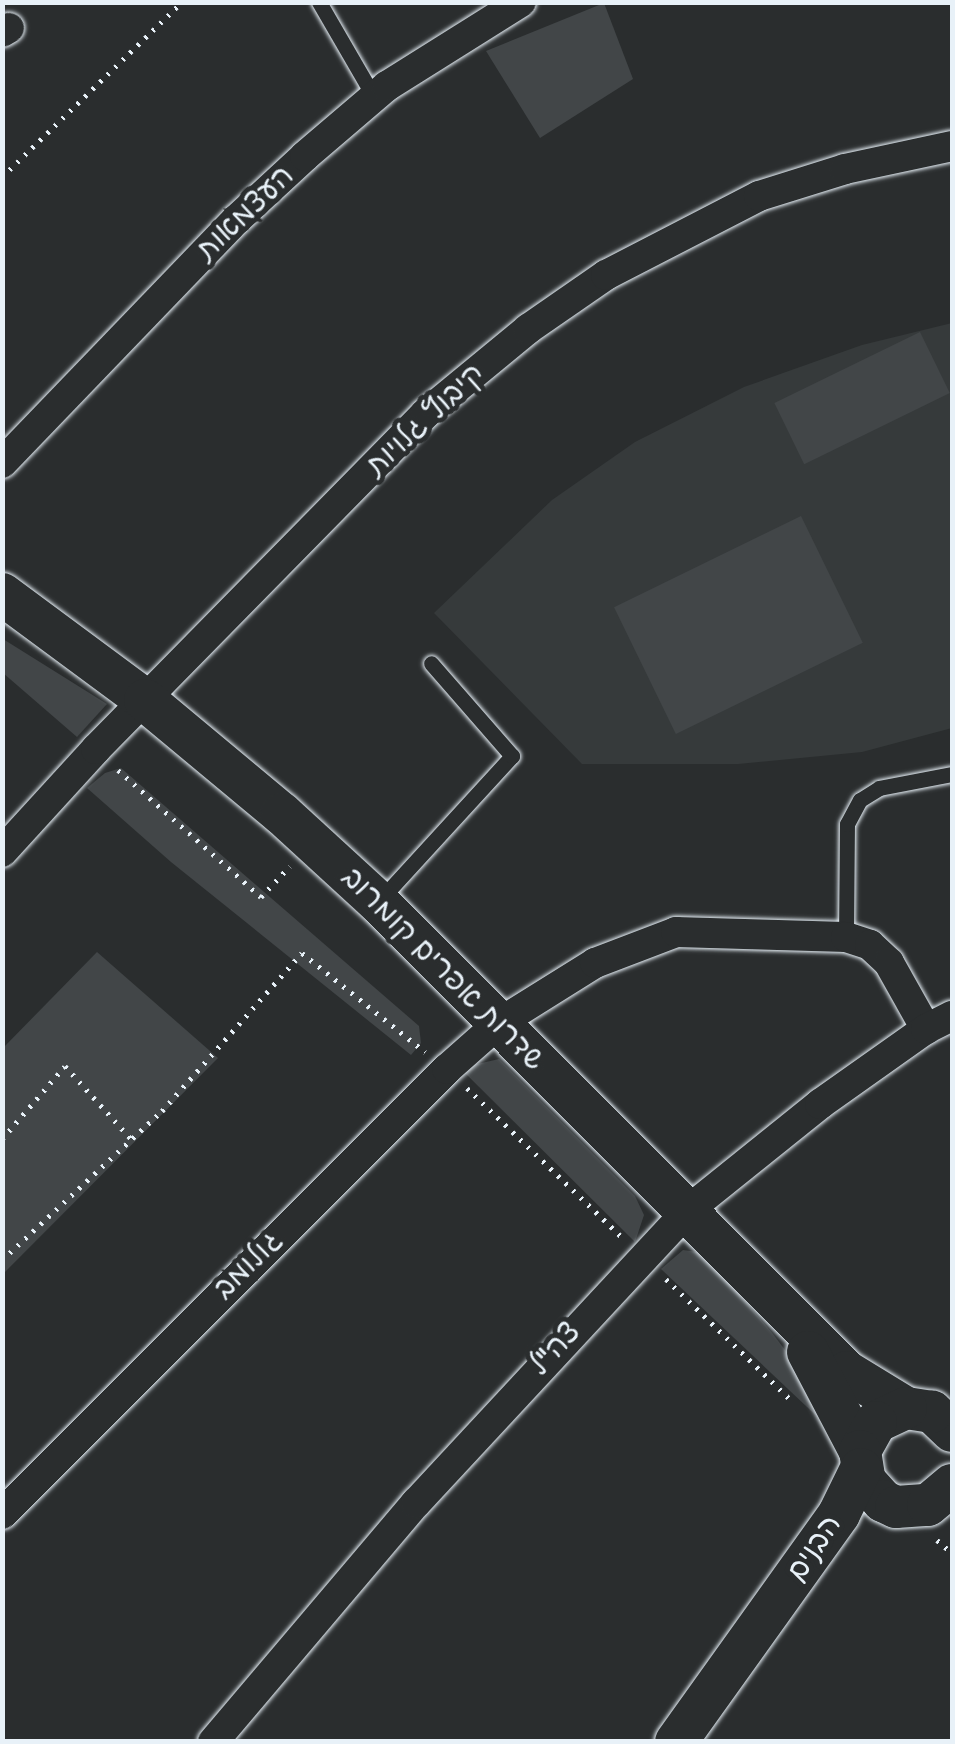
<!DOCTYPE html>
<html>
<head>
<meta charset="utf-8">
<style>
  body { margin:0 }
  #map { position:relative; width:955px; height:1744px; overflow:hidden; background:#2a2d2e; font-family:"Balsamiq Sans","Playpen Sans Hebrew",sans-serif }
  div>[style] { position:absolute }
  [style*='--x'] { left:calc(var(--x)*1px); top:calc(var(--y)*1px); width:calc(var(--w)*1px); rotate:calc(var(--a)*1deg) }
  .built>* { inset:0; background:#363a3b }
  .green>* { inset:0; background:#424648; transform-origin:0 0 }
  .path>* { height:5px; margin-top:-2.5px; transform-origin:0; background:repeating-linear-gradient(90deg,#e8f1f8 0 2.5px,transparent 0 10.5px) }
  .roads { filter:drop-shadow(0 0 2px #e8f1f8) drop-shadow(0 0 2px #e8f1f8) }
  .lane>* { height:15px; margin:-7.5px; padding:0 7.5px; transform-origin:7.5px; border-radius:7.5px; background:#2a2d2e }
  .street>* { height:30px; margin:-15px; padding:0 15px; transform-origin:15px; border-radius:15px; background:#2a2d2e }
  .secondary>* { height:42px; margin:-21px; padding:0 21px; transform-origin:21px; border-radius:21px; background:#2a2d2e }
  span { translate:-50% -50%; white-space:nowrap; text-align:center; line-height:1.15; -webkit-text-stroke:10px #2a2d2e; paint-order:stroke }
  .street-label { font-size:30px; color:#e8f1f8 }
  .frame { position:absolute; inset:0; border:5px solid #e8f1f8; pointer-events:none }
</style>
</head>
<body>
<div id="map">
  <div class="built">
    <i style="clip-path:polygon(952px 323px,952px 728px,862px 752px,738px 764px,582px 764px,434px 613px,552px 500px,635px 442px,744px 387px,862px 345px)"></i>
  </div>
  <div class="green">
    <i style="clip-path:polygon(604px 3px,633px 79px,540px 138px,486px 51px)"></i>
    <i style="left:920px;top:332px;width:68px;height:162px;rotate:64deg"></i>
    <i style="left:801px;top:516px;width:141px;height:208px;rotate:64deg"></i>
    <i style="clip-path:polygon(3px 639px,107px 704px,77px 737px,3px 673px)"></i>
    <i style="clip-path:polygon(121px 768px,419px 1026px,421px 1043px,411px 1055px,171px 862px,87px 788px,105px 773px)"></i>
    <i style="clip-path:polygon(97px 952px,218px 1058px,3px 1274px,3px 1048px)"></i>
    <i style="clip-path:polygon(499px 1059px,635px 1196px,644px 1215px,635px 1242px,460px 1068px)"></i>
    <i style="clip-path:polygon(683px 1250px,704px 1253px,773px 1334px,830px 1410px,842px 1440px,661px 1269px)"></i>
  </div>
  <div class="path">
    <i style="--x:2;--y:177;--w:251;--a:-44.2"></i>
    <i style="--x:118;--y:770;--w:191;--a:41.6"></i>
    <i style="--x:261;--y:897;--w:42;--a:-46.9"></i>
    <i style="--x:467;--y:1088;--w:215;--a:43.9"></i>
    <i style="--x:2;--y:1139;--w:96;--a:-49.2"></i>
    <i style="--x:65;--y:1066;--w:100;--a:47.8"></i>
    <i style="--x:2;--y:1260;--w:219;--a:-43"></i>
    <i style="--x:162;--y:1111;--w:211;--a:-48.5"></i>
    <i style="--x:302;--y:953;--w:158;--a:38.8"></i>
    <i style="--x:666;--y:1279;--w:174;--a:44.1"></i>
    <i style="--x:937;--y:1540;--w:20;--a:41"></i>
  </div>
  <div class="roads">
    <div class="lane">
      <i style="--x:319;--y:2;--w:110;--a:59.9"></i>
      <i style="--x:379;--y:901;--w:197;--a:-47.5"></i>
      <i style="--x:512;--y:756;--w:123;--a:-131.1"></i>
      <i style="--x:846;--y:937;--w:113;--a:-89.5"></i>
      <i style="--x:847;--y:824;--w:27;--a:-62"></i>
      <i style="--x:860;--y:800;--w:22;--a:-32"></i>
      <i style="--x:879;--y:788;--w:74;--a:-10.9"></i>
    </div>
    <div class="street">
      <i style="--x:2;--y:32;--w:8;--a:-30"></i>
      <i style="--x:2;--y:463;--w:337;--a:-46.1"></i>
      <i style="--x:236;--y:220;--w:94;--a:-42.8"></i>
      <i style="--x:305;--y:156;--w:108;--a:-40.5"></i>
      <i style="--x:387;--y:86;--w:158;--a:-32.1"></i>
      <i style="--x:2;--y:852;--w:139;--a:-47.6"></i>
      <i style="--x:96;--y:749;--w:470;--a:-45.5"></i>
      <i style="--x:425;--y:414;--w:134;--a:-39.5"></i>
      <i style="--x:528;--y:329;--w:95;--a:-34.7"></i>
      <i style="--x:606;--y:275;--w:172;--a:-27.3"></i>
      <i style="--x:759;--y:196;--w:90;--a:-17.4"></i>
      <i style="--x:845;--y:169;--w:109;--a:-12.1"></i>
      <i style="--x:2;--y:1514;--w:629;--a:-45"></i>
      <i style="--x:447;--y:1069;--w:69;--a:-41.5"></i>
      <i style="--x:499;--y:1023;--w:113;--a:-32"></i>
      <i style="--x:595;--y:963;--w:87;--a:-20.9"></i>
      <i style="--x:676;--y:932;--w:170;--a:1.7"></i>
      <i style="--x:846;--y:937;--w:25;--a:18"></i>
      <i style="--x:870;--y:945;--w:26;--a:43"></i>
      <i style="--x:889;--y:963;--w:76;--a:60.7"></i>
      <i style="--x:213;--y:1742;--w:314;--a:-49.7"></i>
      <i style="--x:416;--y:1503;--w:398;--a:-47.1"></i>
      <i style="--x:687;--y:1211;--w:171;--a:-38.8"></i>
      <i style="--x:820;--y:1104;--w:130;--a:-35.3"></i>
      <i style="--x:926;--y:1029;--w:29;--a:-27"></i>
    </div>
    <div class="secondary">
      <i style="--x:2;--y:594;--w:178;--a:36.5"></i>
      <i style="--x:145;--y:700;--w:178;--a:39.8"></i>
      <i style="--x:282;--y:814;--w:130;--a:42.5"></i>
      <i style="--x:378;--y:902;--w:664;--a:45.06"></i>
      <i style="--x:847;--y:1372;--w:69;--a:31.4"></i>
      <i style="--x:808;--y:1352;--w:112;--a:62.3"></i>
      <i style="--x:952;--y:1431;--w:28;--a:-136"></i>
      <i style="--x:932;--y:1412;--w:26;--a:-171"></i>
      <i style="--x:906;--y:1408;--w:33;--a:155"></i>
      <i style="--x:876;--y:1422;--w:33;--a:119"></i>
      <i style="--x:860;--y:1451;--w:30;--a:81"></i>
      <i style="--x:865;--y:1481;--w:27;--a:48"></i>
      <i style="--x:883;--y:1501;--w:14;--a:25"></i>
      <i style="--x:896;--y:1507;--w:32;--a:-4"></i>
      <i style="--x:928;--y:1505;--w:31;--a:-40"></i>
      <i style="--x:676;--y:1742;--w:280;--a:-54.4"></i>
      <i style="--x:839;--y:1514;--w:50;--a:-63.9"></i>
    </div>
  </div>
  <div class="street-label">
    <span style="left:245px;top:213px;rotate:-44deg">העצמאות</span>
    <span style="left:425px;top:420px;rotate:-43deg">קיבוץ גלויות</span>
    <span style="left:443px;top:969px;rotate:45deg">שדרות אפרים קומרוב</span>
    <span style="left:248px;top:1265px;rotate:-45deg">גולומב</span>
    <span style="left:555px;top:1349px;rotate:-48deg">צה"ל</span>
    <span style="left:814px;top:1548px;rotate:-56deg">הבנים</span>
  </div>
  <div class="frame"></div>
</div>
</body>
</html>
